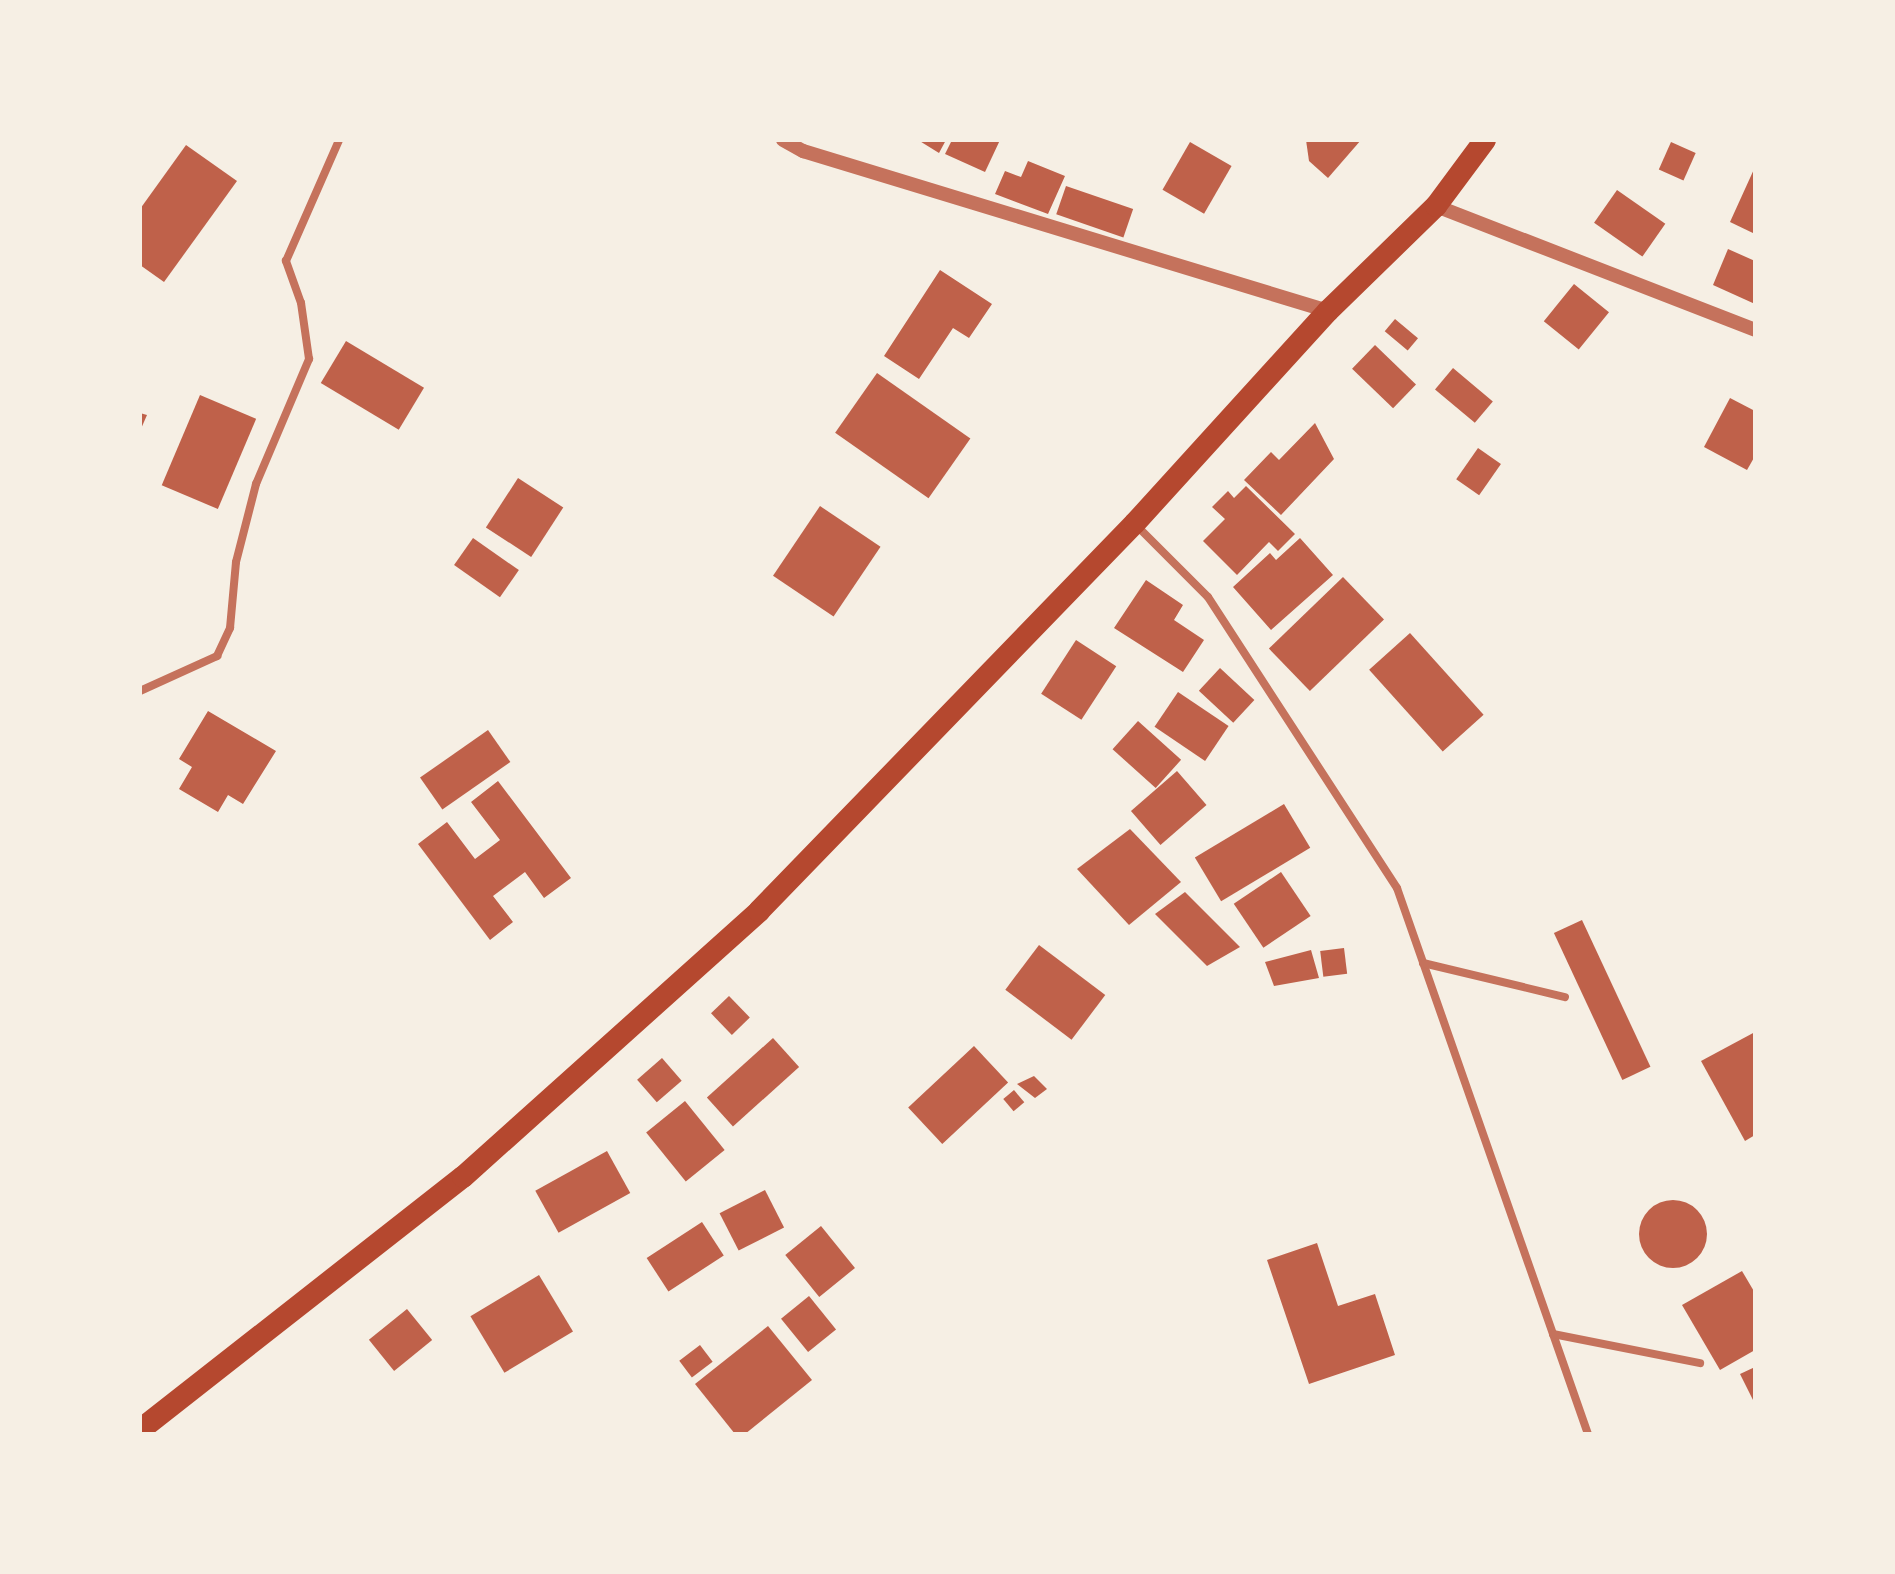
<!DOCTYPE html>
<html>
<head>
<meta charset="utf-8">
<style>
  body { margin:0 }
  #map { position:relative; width:1895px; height:1574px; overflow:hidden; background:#f6efe4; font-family:Rubik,sans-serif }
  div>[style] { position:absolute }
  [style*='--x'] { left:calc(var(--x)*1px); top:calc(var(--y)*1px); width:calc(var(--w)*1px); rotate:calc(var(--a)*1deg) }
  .building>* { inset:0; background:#bf614a; transform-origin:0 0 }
  .round { border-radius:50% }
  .minor>* { height:8px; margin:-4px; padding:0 4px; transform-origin:4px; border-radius:4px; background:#c5725c }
  .tertiary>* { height:14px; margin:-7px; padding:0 7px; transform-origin:7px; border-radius:7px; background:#c5725c }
  .trunk>* { height:22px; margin:-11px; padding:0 11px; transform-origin:11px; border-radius:11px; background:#b5482f }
  span { translate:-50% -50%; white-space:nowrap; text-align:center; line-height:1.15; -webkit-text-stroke:7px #f6efe4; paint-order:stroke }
  .frame { position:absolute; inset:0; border:142px solid #f6efe4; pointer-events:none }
</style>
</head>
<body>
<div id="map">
  <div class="building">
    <i style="clip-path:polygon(918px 140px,946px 140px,939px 153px)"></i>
    <i style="clip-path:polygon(952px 140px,1000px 140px,985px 172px,945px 154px)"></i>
    <i style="clip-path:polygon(1306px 140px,1361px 140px,1328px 178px,1309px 161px)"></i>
    <i style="left:1190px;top:142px;width:48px;height:55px;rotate:30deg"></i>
    <i style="left:1671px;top:142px;width:27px;height:30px;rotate:24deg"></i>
    <i style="clip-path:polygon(186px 145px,237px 181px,164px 282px,140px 265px,140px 209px)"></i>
    <i style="clip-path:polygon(1028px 161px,1065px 176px,1048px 214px,995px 194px,1005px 171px,1021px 177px)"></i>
    <i style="clip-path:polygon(1755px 167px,1755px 234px,1730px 222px)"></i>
    <i style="left:1066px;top:186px;width:71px;height:30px;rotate:19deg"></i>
    <i style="left:1617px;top:190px;width:59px;height:40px;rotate:35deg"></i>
    <i style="clip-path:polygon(1728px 249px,1755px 261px,1755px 304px,1713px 285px)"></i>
    <i style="clip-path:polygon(940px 270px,992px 304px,969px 338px,953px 328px,919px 379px,884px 356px)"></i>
    <i style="left:1574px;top:284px;width:45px;height:48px;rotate:39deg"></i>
    <i style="left:1395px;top:319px;width:30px;height:16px;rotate:40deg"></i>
    <i style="left:346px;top:341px;width:91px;height:49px;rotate:31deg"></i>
    <i style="left:1375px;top:345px;width:57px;height:33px;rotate:44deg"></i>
    <i style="left:1453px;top:368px;width:52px;height:28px;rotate:40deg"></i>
    <i style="left:877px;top:373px;width:114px;height:73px;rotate:35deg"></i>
    <i style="left:200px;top:395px;width:61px;height:98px;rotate:23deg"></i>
    <i style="clip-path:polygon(1730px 398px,1755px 411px,1755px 456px,1747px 470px,1704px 447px)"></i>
    <i style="clip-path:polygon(140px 413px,147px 415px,140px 431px)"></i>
    <i style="clip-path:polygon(1315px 423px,1334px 459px,1281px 515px,1244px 480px,1271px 452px,1279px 460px)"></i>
    <i style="left:1478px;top:448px;width:28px;height:38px;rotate:35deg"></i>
    <i style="left:518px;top:478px;width:54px;height:59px;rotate:33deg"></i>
    <i style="clip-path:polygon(1246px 486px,1295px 534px,1278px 551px,1269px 542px,1237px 575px,1203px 541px,1225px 519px,1212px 507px,1228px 491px,1234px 498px)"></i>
    <i style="left:820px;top:506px;width:73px;height:84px;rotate:34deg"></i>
    <i style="left:473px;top:538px;width:56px;height:33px;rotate:35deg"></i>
    <i style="clip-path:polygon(1300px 538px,1333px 575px,1271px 630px,1233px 587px,1270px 553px,1276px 560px)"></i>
    <i style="left:1343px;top:577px;width:59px;height:103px;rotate:46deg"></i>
    <i style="clip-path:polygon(1146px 580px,1183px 605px,1174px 620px,1204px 640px,1183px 672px,1114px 628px)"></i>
    <i style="left:1410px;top:633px;width:110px;height:55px;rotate:48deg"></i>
    <i style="left:1076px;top:640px;width:48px;height:64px;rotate:33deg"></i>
    <i style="left:1220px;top:668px;width:47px;height:31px;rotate:43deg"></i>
    <i style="left:1178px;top:692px;width:61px;height:42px;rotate:34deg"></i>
    <i style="clip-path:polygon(208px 711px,276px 751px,243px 804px,228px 795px,218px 812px,179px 789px,192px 767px,179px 759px)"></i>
    <i style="left:1138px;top:721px;width:58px;height:38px;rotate:42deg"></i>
    <i style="left:488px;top:730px;width:39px;height:83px;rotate:55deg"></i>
    <i style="left:1177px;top:771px;width:45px;height:61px;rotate:49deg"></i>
    <i style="clip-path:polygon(498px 781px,571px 878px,544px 898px,525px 872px,493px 896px,513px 922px,490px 940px,418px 844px,447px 822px,475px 859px,500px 840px,471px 802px)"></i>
    <i style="left:1284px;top:804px;width:51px;height:104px;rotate:59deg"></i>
    <i style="clip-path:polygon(1130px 829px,1181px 882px,1129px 925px,1077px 869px)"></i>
    <i style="left:1281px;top:872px;width:53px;height:57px;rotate:56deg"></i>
    <i style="clip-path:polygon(1185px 892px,1240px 947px,1207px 966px,1155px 914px)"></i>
    <i style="left:1582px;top:920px;width:162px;height:31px;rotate:65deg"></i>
    <i style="left:1039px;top:945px;width:83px;height:56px;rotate:37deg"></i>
    <i style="left:1344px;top:948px;width:26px;height:24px;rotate:83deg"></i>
    <i style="clip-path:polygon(1311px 950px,1319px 978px,1274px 986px,1265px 962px)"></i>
    <i style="left:729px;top:996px;width:30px;height:25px;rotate:46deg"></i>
    <i style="clip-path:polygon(1755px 1032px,1755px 1135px,1745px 1141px,1701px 1061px)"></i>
    <i style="left:773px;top:1038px;width:39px;height:89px;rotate:48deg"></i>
    <i style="left:974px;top:1046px;width:50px;height:90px;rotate:47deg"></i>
    <i style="left:662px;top:1058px;width:30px;height:33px;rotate:49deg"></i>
    <i style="clip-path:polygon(1034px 1076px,1047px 1089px,1035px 1098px,1017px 1084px)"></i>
    <i style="left:1014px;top:1090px;width:16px;height:14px;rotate:50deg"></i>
    <i style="left:685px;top:1101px;width:63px;height:50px;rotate:51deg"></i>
    <i style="left:607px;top:1151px;width:48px;height:82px;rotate:61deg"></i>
    <i style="left:765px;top:1190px;width:42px;height:51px;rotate:63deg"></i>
    <i class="round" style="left:1639px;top:1200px;width:68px;height:68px"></i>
    <i style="left:702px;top:1222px;width:40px;height:66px;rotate:57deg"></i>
    <i style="left:821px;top:1226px;width:54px;height:46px;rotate:51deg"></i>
    <i style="clip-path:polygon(1317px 1243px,1338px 1306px,1375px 1294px,1395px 1355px,1309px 1384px,1267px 1260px)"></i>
    <i style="clip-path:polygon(1742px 1271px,1755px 1293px,1755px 1350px,1720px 1370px,1682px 1305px)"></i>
    <i style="left:539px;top:1275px;width:66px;height:80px;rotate:59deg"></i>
    <i style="left:809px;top:1296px;width:43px;height:36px;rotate:51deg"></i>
    <i style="left:407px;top:1309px;width:40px;height:49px;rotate:51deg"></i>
    <i style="clip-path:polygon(768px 1326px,812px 1380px,745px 1434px,735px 1434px,695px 1384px)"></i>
    <i style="left:700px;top:1345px;width:21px;height:26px;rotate:53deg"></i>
    <i style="clip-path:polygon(1755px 1367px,1755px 1404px,1740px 1374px)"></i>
  </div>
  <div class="minor">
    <i style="--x:1135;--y:524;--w:103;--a:45"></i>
    <i style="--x:1208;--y:597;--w:347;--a:57"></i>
    <i style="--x:1397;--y:888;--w:578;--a:70.72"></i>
    <i style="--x:140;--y:691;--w:85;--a:-24.4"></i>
    <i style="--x:217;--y:656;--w:31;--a:-65"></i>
    <i style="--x:230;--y:628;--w:66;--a:-84.8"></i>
    <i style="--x:236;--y:562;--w:81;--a:-75.6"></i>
    <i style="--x:256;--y:484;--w:136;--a:-67"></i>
    <i style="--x:309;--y:359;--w:57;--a:-98.1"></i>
    <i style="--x:301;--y:303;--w:45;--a:-109.7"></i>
    <i style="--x:286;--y:261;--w:132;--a:-66.3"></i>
    <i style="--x:1423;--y:963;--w:146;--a:13.5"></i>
    <i style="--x:1553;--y:1334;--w:150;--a:11.2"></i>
  </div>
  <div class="tertiary">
    <i style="--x:783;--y:140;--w:23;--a:29"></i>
    <i style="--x:803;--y:151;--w:549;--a:16.95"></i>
    <i style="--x:1436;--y:206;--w:342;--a:21.2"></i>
  </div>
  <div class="trunk">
    <i style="--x:140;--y:1430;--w:410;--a:-38.1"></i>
    <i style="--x:463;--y:1177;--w:398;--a:-41.9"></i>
    <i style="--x:759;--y:911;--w:540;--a:-45.9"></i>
    <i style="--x:1135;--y:523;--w:287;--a:-47.7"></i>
    <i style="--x:1328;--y:311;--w:151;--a:-44.2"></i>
    <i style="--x:1436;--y:206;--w:82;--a:-53.4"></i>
  </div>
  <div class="frame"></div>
</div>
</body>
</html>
